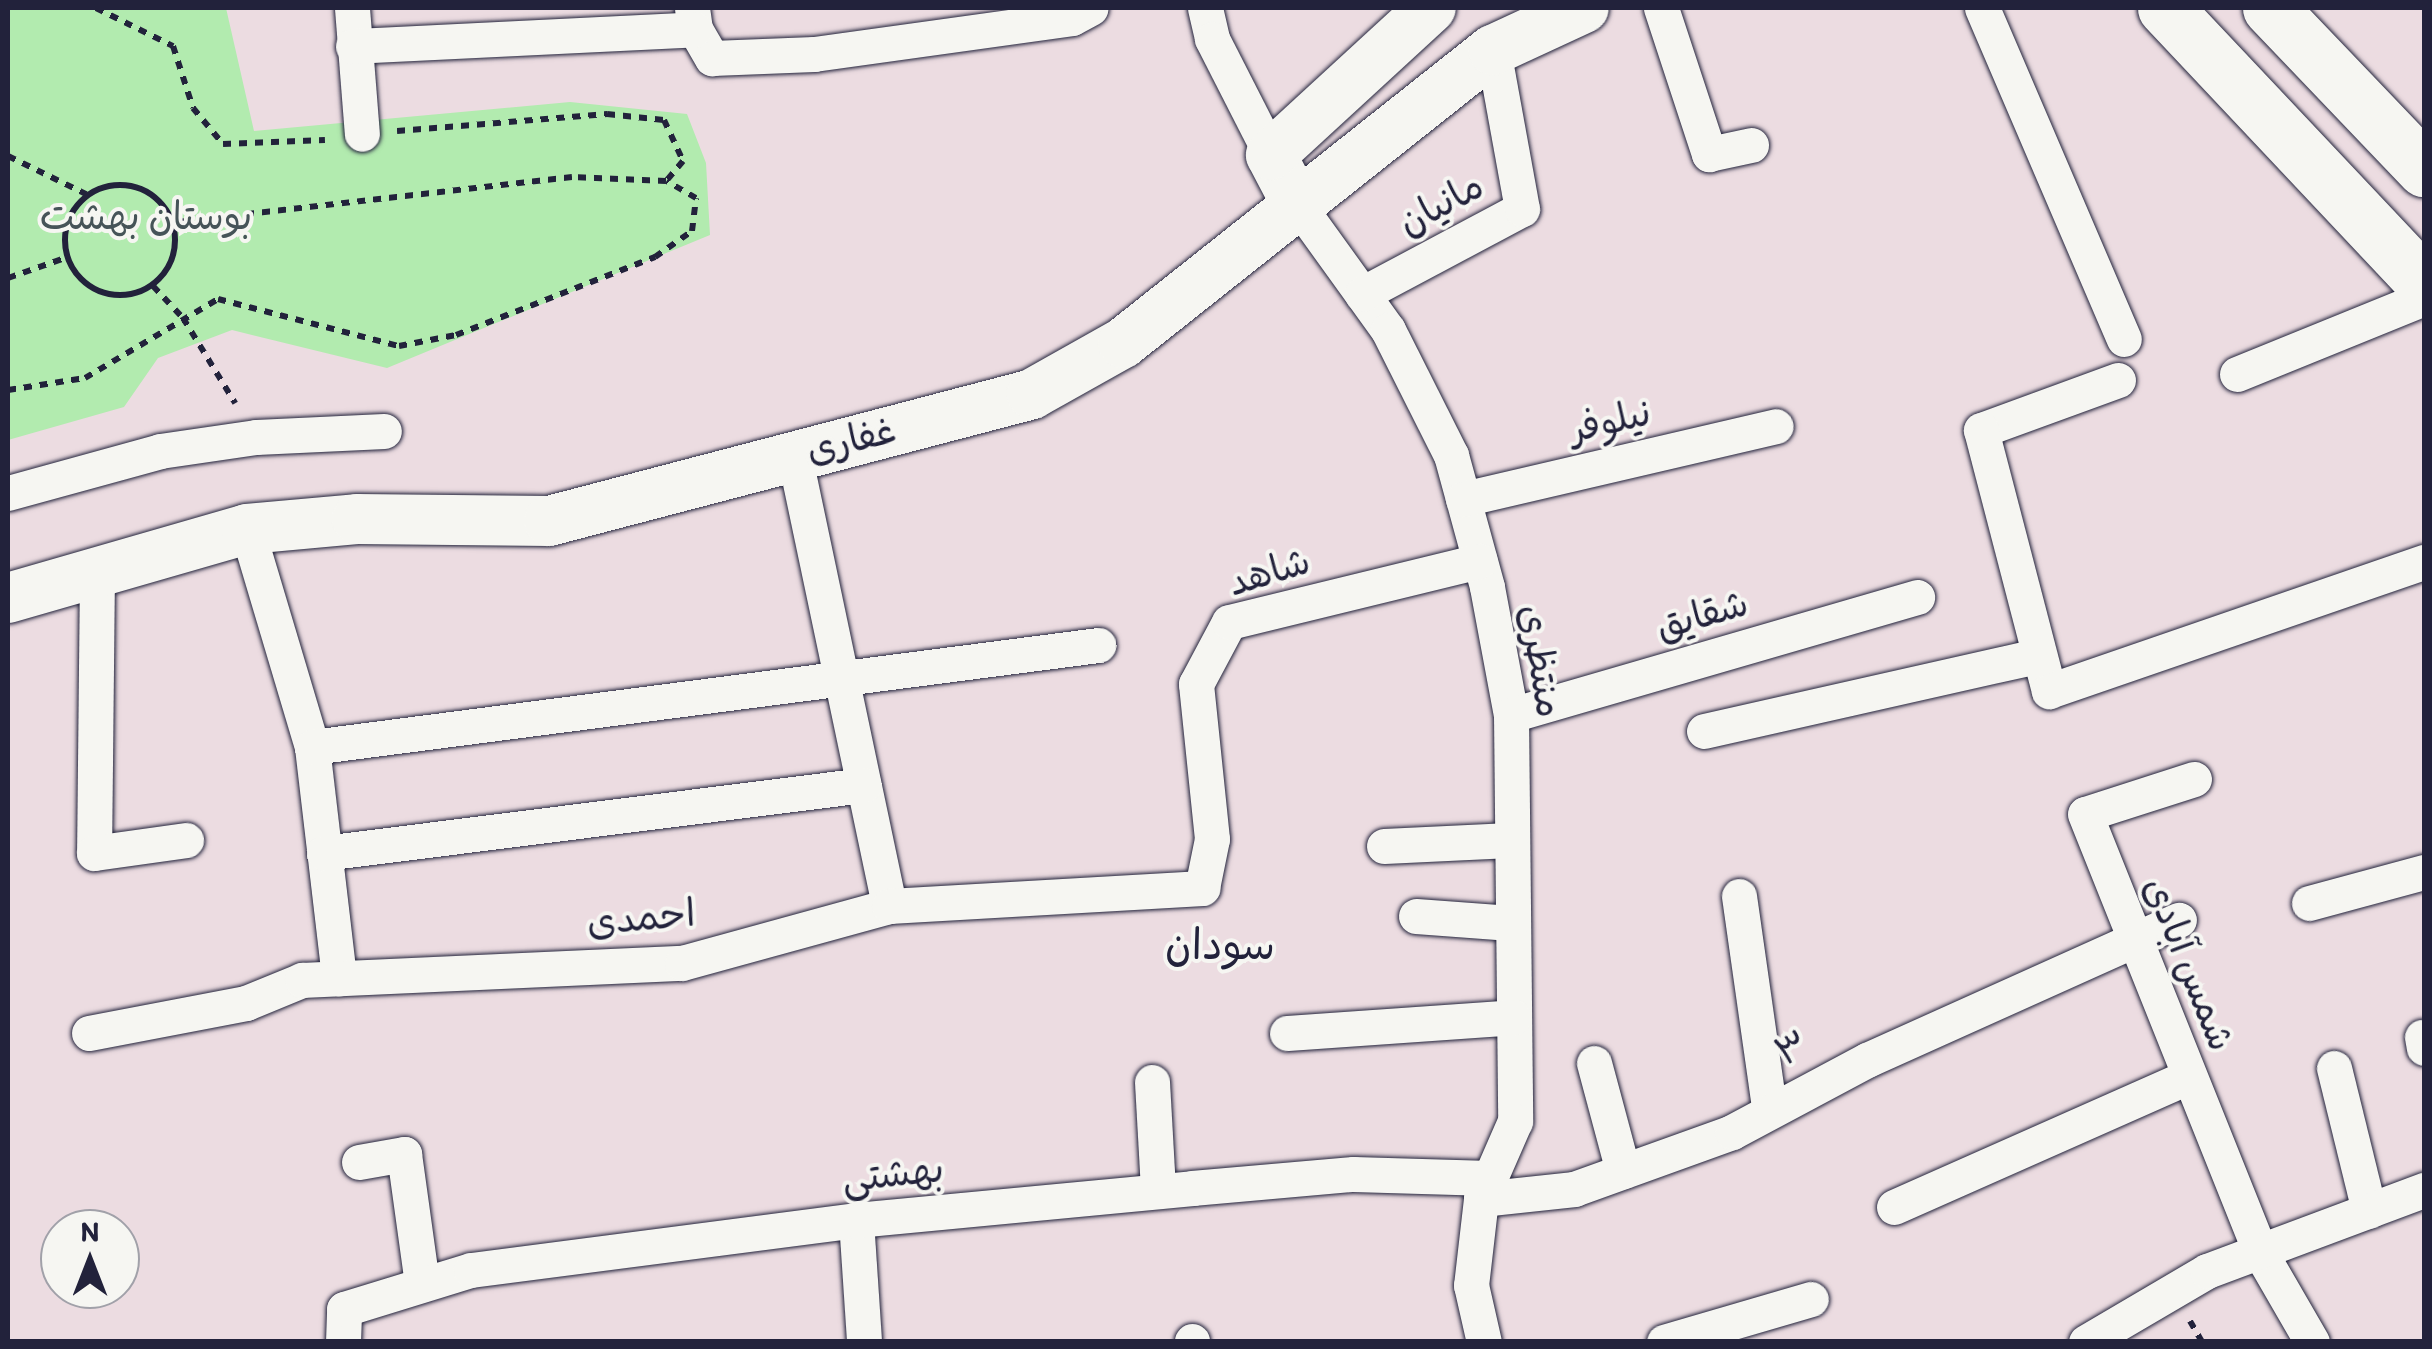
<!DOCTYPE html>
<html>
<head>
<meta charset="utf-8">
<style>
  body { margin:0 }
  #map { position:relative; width:2432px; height:1349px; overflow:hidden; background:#ecdce1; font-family:Itim,"Playpen Sans Arabic",sans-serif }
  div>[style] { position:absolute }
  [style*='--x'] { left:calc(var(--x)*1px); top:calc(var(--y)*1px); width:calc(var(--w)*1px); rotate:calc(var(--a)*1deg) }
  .green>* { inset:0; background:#b2ebaf }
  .path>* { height:6px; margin-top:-3px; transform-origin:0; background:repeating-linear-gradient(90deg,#22223b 0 8px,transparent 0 16px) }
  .path>.ring { margin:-3px; padding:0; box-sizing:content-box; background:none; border:6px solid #22223b; border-radius:50% }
  .roads { filter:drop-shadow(0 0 2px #22223b) drop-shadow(0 0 2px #22223b) }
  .street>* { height:35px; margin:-17.5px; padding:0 17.5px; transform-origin:17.5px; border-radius:17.5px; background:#f6f6f2 }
  .secondary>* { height:50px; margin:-25px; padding:0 25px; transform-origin:25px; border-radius:25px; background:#f6f6f2 }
  .primary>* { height:55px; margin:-27.5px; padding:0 27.5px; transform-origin:27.5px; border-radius:27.5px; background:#f6f6f2 }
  span { translate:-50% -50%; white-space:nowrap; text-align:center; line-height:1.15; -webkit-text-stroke:8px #f6f6f2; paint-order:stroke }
  .street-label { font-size:38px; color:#22223b }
  .park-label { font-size:38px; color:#465458 }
  .quarter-label { font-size:42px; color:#22223b }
  .frame { position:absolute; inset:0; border:10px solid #22223b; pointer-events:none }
  .north { position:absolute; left:40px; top:1209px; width:100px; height:100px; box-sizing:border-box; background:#f6f6f2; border:2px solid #a1a1a9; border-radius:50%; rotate:0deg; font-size:28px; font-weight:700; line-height:40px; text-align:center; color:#22223b }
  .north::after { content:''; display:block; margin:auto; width:35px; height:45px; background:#22223b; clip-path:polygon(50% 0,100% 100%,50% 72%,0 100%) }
</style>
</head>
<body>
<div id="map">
  <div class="green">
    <i style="clip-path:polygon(8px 8px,226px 8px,254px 131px,570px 102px,687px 114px,706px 163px,710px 235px,387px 368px,232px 330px,158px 358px,124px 407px,8px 440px)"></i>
  </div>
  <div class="path">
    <i style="--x:96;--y:8;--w:86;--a:26.3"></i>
    <i style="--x:173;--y:46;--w:65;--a:72.1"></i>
    <i style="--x:193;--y:108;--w:47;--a:50.2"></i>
    <i style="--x:223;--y:144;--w:102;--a:-2.2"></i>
    <i style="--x:397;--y:131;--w:211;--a:-4.6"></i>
    <i style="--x:607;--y:114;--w:57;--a:6"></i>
    <i style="--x:664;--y:120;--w:45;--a:65.1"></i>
    <i style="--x:683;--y:161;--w:26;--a:130"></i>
    <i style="--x:8;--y:156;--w:87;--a:26"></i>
    <i class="ring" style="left:65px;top:185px;width:104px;height:104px"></i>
    <i style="--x:8;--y:278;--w:60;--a:-19.3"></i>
    <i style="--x:153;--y:286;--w:44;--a:46.8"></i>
    <i style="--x:183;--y:318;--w:100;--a:58.5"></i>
    <i style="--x:8;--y:390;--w:78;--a:-8.9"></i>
    <i style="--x:85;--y:378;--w:155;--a:-30.7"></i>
    <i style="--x:218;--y:299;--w:187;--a:14.6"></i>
    <i style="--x:399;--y:346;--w:58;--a:-10.9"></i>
    <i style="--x:456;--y:335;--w:214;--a:-21.4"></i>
    <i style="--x:655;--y:257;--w:45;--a:-35.1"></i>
    <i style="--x:692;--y:231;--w:33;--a:-83"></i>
    <i style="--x:696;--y:198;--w:34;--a:-150"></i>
    <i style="--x:666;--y:181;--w:94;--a:-177.6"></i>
    <i style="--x:572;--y:177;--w:401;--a:173.5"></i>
    <i style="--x:2190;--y:1321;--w:24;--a:60"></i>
  </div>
  <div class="roads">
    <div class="street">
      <i style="--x:352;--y:8;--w:126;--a:85.5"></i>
      <i style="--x:692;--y:8;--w:21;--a:82"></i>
      <i style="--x:695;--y:29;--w:34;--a:60"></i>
      <i style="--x:712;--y:58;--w:102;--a:-2.2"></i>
      <i style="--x:814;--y:54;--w:260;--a:-7.9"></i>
      <i style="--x:1072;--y:18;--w:21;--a:-28"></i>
      <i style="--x:1205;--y:8;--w:32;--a:77"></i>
      <i style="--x:1212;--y:39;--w:130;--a:63"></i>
      <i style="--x:1661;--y:8;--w:154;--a:71.8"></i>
      <i style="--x:1709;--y:154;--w:43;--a:-12.1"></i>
      <i style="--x:1982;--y:8;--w:360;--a:66.8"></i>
      <i style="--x:353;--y:46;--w:342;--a:-2.8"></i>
      <i style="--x:1295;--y:201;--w:159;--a:54.2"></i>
      <i style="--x:1388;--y:330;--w:140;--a:63.3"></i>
      <i style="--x:1451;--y:455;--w:137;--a:74.7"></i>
      <i style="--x:1487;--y:587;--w:130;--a:79.4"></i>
      <i style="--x:1511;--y:715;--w:406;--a:89.4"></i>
      <i style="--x:1515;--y:1121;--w:85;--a:113.6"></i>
      <i style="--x:1481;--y:1199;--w:87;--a:96.6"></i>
      <i style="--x:1471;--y:1285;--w:58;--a:77.2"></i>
      <i style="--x:1362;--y:294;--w:181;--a:-28"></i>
      <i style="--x:1522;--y:209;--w:162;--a:-100.3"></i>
      <i style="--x:2237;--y:374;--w:202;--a:-22.1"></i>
      <i style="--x:2118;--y:380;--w:146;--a:159.9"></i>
      <i style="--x:1981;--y:430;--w:270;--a:75.4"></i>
      <i style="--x:2049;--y:691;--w:397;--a:-19"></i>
      <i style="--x:794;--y:454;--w:462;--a:78.1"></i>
      <i style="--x:8;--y:493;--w:158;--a:-15.4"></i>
      <i style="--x:160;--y:451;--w:97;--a:-8.3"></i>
      <i style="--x:256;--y:437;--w:128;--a:-2.7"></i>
      <i style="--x:1463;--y:499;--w:321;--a:-13.1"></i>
      <i style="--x:247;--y:529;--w:227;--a:73.4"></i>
      <i style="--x:312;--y:747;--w:233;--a:83.3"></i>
      <i style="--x:97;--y:572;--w:281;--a:90.6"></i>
      <i style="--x:94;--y:853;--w:93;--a:-8"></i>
      <i style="--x:1511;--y:715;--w:423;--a:-16.2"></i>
      <i style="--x:1704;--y:731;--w:342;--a:-12.7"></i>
      <i style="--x:312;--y:747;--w:793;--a:-7.39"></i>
      <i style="--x:2194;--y:779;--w:114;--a:162.2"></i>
      <i style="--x:2085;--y:814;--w:472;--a:68.2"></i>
      <i style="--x:2260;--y:1252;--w:104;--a:60"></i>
      <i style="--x:1384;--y:846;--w:126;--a:-2.7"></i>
      <i style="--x:324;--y:853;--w:544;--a:-7.18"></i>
      <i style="--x:1739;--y:896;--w:214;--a:81.9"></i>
      <i style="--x:2309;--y:903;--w:119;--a:-15.1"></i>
      <i style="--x:1416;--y:916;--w:95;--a:4.2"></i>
      <i style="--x:89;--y:1033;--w:160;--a:-10.8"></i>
      <i style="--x:246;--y:1003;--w:61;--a:-22.3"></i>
      <i style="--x:302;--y:980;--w:380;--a:-2.6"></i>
      <i style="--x:682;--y:963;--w:215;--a:-15.4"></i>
      <i style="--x:889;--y:906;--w:314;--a:-3.3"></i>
      <i style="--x:1202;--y:888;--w:50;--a:-78.5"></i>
      <i style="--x:1212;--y:839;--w:156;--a:-95.9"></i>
      <i style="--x:1196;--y:684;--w:70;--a:-62"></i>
      <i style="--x:1229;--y:622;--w:258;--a:-13.7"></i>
      <i style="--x:1287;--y:1033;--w:227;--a:-4"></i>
      <i style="--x:2422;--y:1037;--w:11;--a:80"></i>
      <i style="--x:1594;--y:1063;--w:112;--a:75"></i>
      <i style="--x:2334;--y:1068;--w:147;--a:76.2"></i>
      <i style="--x:1152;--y:1082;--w:109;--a:86.8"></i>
      <i style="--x:359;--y:1162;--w:46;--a:-10.1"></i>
      <i style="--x:404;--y:1154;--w:131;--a:82.1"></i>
      <i style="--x:1481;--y:1199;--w:94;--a:-6.1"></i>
      <i style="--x:1574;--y:1189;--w:168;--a:-19.8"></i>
      <i style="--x:1732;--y:1132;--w:153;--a:-28.1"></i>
      <i style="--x:1867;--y:1060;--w:342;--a:-24.2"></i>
      <i style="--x:1894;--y:1207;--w:321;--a:-23.9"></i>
      <i style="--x:856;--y:1220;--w:122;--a:86.2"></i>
      <i style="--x:1192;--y:1341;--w:1;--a:90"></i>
      <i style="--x:343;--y:1342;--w:33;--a:-88"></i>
      <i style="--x:344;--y:1309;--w:133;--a:-17.1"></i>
      <i style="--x:471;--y:1270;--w:388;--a:-7.4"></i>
      <i style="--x:856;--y:1220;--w:338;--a:-5.4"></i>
      <i style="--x:1192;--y:1188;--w:162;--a:-5"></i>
      <i style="--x:1353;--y:1174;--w:137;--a:1.7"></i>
      <i style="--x:1664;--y:1342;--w:153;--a:-16.3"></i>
      <i style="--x:2086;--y:1342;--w:140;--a:-30.4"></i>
      <i style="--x:2207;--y:1271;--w:232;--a:-20.5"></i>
    </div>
    <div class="secondary">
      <i style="--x:1295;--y:201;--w:52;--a:-117.6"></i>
      <i style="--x:1271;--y:155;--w:217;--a:-42.6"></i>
      <i style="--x:8;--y:598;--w:249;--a:-16.1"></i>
      <i style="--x:247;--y:529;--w:110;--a:-5.2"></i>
      <i style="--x:357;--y:519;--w:192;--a:0.6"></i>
      <i style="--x:549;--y:521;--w:499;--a:-14.7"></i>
      <i style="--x:1032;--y:394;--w:104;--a:-29.3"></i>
      <i style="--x:1123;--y:343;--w:472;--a:-38.4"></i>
      <i style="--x:1493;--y:50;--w:100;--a:-24.8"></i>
    </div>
    <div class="primary">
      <i style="--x:2165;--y:8;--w:378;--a:46.7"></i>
      <i style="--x:2270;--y:8;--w:223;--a:46.3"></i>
    </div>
  </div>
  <div class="street-label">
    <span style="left:1441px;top:204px;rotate:-28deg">مانیان</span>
    <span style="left:1610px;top:421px;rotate:-13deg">نیلوفر</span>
    <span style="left:851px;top:440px;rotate:-14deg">غفاری</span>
    <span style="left:1269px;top:572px;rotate:-17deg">شاهد</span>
    <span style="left:1702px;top:615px;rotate:-16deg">شقایق</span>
    <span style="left:1541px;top:661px;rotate:81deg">منتظری</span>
    <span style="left:641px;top:918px;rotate:-5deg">احمدی</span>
    <span style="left:2189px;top:964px;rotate:68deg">شمس آبادی</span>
    <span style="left:1792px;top:1049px;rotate:-26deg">۳</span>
    <span style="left:893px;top:1174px;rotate:-6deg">بهشتی</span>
  </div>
  <div class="park-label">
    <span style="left:146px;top:217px">بوستان بهشت</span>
  </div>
  <div class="quarter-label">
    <span style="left:1220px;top:945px">سودان</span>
  </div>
  <div class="frame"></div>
  <div class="north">N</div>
</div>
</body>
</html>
